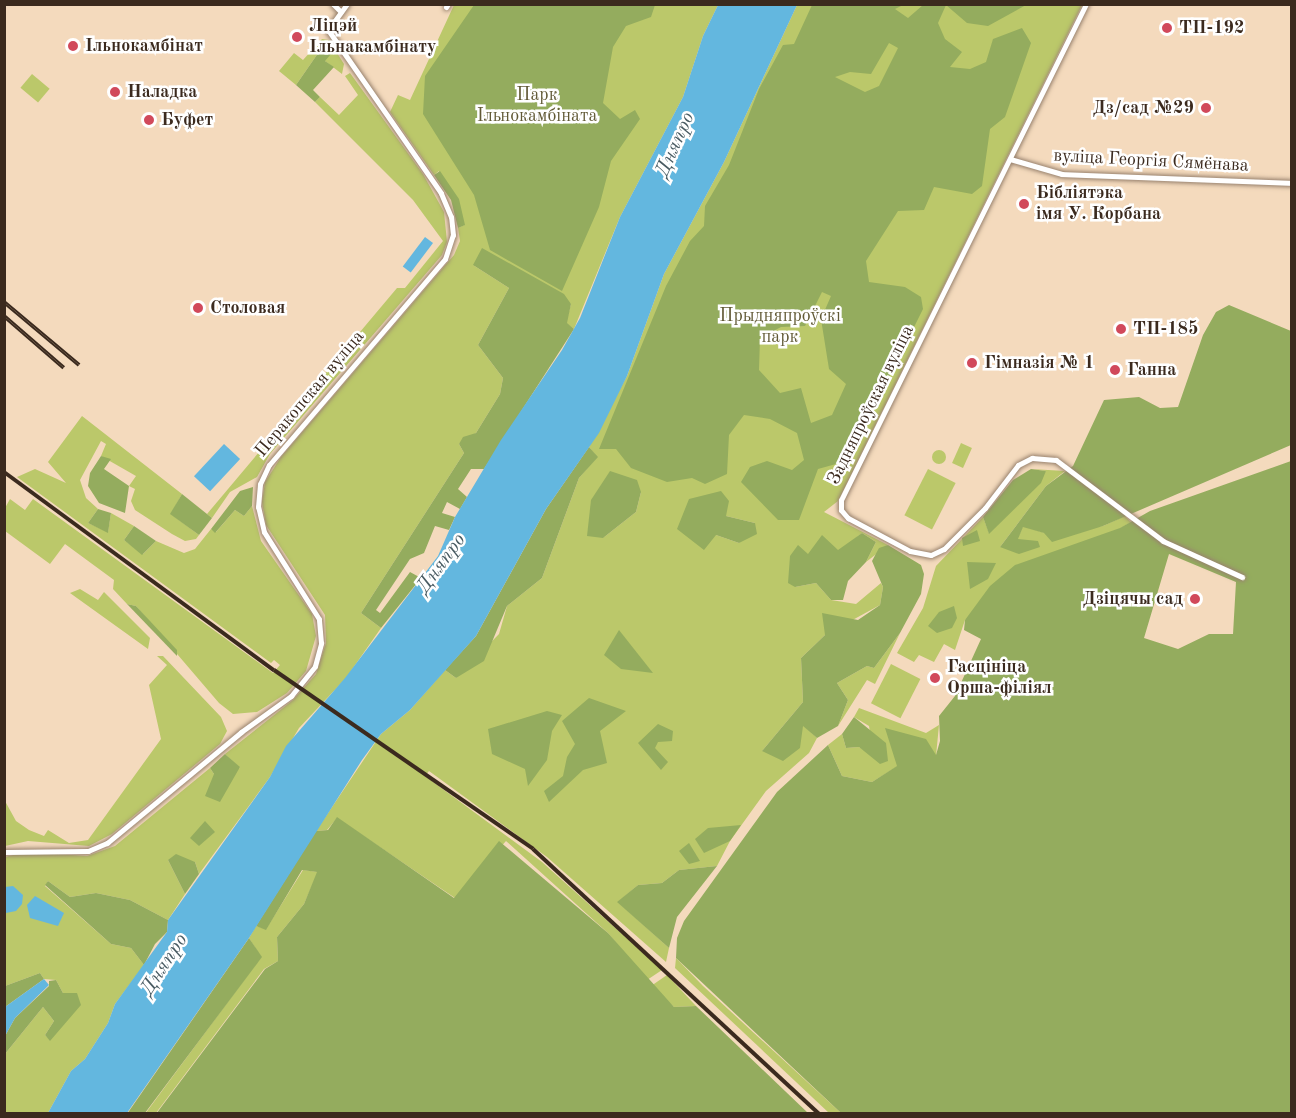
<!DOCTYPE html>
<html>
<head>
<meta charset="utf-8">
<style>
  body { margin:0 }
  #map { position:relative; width:1296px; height:1118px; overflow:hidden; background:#f4dabd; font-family:"Old Standard TT",serif }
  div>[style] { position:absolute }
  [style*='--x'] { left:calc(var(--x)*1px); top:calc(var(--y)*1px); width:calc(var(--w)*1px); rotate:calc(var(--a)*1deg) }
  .green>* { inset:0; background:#bbc86a; transform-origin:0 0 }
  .round { border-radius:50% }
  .forest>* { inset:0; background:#94ac5e }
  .water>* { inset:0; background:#63b7df; transform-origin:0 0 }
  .roads { filter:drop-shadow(0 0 2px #98826e) drop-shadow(0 0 2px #98826e) }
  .minor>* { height:5px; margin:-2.5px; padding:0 2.5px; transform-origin:2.5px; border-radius:2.5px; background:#fff }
  .rail>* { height:4px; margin-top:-2px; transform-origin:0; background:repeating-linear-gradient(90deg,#fff 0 4.5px,#3b2a1e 0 9px); box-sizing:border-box; border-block:2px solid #3b2a1e }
  .dots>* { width:16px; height:16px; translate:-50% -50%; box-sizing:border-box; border:3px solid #fff; border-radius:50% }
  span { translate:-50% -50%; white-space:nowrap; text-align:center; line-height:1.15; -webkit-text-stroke:5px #fff; paint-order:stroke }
  .poi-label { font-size:18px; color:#3b2a1e; font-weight:700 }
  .left { translate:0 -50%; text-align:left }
  .right { translate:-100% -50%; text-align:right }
  .park-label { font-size:18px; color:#615935 }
  .street-label { font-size:18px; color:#3b2a1e }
  .water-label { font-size:20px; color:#495b62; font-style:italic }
  .frame { position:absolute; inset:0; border:6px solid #3b2a1e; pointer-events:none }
</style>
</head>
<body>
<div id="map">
  <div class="green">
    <i style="clip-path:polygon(454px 5px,718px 5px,703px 36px,683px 97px,620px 217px,574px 329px,566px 323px,571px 304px,473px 265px,509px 288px,478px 345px,503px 378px,500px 394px,476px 433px,459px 444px,464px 453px,361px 613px,381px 628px,346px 678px,299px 728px,270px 777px,199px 874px,195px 862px,168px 860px,185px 894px,168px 920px,130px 900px,96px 893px,70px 897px,48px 881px,45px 886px,111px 944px,131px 948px,144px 965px,115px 1004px,108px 1023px,85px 1059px,71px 1071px,48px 1113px,5px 1113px,5px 1054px,43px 1007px,54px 1021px,45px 1035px,50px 1040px,77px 993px,63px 993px,56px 980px,44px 979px,40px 973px,5px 986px,5px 857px,26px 852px,87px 856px,115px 846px,210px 768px,214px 774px,240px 768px,225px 754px,293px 700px,316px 674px,326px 643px,325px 615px,266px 525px,262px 502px,265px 482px,281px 457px,454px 255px,460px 241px,458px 228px,464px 225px,439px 171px,434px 175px,390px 112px,398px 95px,410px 100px)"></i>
    <i style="clip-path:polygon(evenodd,797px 5px,1082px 5px,838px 501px,824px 512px,888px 545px,866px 562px,876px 542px,862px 533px,795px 587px,816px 583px,831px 600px,856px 604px,881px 583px,883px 587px,880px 605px,825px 635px,801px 658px,803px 702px,762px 751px,803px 725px,817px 738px,809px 753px,766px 791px,730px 841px,717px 866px,679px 870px,662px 883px,638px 885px,618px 902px,669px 948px,666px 962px,547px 857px,429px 771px,425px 776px,542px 862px,662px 970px,647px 980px,608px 933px,506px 841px,455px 898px,337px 818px,327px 830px,316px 831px,381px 734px,410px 710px,445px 670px,456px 678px,499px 634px,507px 606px,542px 578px,579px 478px,597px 457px,589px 447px,627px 376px,664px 274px,724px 162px,797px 5px,641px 492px,636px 512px,603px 538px,641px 492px,797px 5px,726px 516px,755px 523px,739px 543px,716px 535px,726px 516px)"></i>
    <i style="clip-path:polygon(322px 39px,329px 40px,344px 64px,342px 74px,325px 61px,323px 46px,296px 85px,279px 71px,294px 53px,303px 60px)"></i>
    <i style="clip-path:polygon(350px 73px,423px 174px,444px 212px,447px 242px,442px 255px,270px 454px,257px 477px,230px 492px,212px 518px,207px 514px,397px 288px,405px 288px,443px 241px,413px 200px,315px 102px,320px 97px,339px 115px,358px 95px,345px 76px)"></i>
    <i style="left:32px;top:74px;width:23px;height:18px;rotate:40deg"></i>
    <i style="clip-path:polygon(82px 416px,182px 494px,171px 514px,199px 535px,196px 539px,185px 541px,172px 534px,135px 510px,131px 501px,135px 489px,129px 486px,136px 476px,101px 456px,106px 444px,101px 441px,80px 480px,86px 498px,98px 509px,88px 523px,108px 532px,111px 513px,134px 526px,124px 540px,143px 554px,156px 541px,184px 553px,195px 549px,211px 529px,216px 532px,235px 510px,244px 516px,252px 506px,261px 541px,312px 614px,316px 636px,306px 671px,287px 693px,257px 712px,233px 714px,219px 703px,136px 606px,127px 604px,113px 589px,114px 580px,65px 544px,50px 564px,5px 531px,5px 508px,10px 499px,25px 510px,33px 499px,273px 673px,280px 665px,274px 660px,271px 663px,17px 477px,35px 469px,66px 483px,48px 462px)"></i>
    <i style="left:961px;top:443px;width:12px;height:22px;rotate:24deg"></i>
    <i class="round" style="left:932px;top:450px;width:14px;height:14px"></i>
    <i style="left:928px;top:469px;width:31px;height:52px;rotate:27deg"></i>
    <i style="clip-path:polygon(1031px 469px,1065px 471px,1046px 486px,1000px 547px,1017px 540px,1023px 526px,1045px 533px,1103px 526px,1125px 516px,1131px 522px,965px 620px,955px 650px,944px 644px,934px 662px,919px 655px,914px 662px,897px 653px,923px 608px,936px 566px,983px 517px,989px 533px,1046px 471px)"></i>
    <i style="clip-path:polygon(80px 589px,98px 600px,104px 592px,150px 638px,148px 649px,70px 593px)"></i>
    <i style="clip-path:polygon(900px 633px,875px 684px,867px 680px,838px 726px,848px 700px,837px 683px,867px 666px,874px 668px)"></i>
    <i style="clip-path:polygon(157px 656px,163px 656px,221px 717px,227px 731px,220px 744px,112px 834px,89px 846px,28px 841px,5px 846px,5px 801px,16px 821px,29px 830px,44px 836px,48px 830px,69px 843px,88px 840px,161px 739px,149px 685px,167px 665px)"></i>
    <i style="left:891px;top:664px;width:33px;height:44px;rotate:27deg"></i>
    <i style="clip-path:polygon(859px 708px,926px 733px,939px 725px,936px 756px,898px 766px,872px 782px,842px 776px,828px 745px,842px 734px,846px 748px,859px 747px,874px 756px,869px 726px,854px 717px)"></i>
    <i style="clip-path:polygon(303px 870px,318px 872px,304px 904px,277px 937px,278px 961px,264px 969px,156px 1113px,145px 1114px,261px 957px,249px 938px,256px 926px,266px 929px)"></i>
    <i style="clip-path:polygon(676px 958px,703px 986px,841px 1113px,829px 1113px,675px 968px)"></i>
    <i style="clip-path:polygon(667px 975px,696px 1006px,674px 1007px,651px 986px)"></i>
  </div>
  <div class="forest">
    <i style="clip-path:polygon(474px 5px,655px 5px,651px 17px,626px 26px,613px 47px,603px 103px,620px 119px,635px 110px,640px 119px,611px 161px,599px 207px,562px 291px,490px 250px,474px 195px,423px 114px,425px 76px)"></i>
    <i style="clip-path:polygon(evenodd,812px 5px,903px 5px,895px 9px,908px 18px,923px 5px,1026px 5px,988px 26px,967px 23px,946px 5px,938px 23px,945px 39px,962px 52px,950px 67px,970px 69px,986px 62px,993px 39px,1022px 28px,1031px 43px,1005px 117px,990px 129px,982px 186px,972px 194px,934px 187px,924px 210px,898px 211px,866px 261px,869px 282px,905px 287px,921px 297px,923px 309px,852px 452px,836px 464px,818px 469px,799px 520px,778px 520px,741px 482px,750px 467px,767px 461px,792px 470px,804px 460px,797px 433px,770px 419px,744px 415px,729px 435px,727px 474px,705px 484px,692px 478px,667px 482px,631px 468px,616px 449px,599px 449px,666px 286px,690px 241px,704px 226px,705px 206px,729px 165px,759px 89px,783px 45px,794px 44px,812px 5px,889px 43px,898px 48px,879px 86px,865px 92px,835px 77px,850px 72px,871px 74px,889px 43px,812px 5px,822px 292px,831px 296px,821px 319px,829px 369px,846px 384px,832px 415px,811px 423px,801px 388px,780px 393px,759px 370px,760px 338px,781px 327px,805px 326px,822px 292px)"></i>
    <i style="clip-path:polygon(323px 46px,331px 54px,325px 61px,334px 67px,313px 90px,320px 97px,315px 102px,296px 85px)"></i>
    <i style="clip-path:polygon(440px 171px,459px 199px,465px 225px,458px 228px,451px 200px,434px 175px)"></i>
    <i style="clip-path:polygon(482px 248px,564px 294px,571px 304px,567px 323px,574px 329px,484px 469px,471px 469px,458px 489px,467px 497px,460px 509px,447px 502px,442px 513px,455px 517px,449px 530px,435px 526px,424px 553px,410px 559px,376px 610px,380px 613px,410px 572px,421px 578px,381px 628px,361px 613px,464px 453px,459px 444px,463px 437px,476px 433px,500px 394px,503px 378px,478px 345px,509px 288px,473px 265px)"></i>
    <i style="clip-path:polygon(1229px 305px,1291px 331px,1291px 445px,1103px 526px,1052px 542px,1044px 533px,1023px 527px,1018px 539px,1038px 541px,1040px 547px,1019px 554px,1000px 547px,1046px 486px,1073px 466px,1104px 400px,1139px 397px,1160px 408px,1178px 407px,1203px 335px,1216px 312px)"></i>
    <i style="clip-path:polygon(589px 447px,598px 457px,579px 478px,542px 578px,507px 606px,484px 661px,456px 678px,445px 670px,476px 636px,546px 509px)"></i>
    <i style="clip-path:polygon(101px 456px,111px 459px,104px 469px,129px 486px,125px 513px,99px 503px,88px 486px,90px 473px)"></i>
    <i style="clip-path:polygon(evenodd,1291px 461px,1291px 1113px,841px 1113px,676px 958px,677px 938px,684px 921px,777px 792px,828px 745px,842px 776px,872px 782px,897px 766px,885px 728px,926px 739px,936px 755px,940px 741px,939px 716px,955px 696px,981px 639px,964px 630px,965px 620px,990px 586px,1015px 565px,1120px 528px,1150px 511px,1291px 461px,1169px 554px,1236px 582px,1233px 634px,1209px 634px,1178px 649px,1144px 638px,1169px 554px)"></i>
    <i style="clip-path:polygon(1031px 469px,1046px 471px,1041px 483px,989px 534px,983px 517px,1013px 480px)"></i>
    <i style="clip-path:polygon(610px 471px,637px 480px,641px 492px,636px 512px,603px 538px,587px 536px,591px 500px)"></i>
    <i style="clip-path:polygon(253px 487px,252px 506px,244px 516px,235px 510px,215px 533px,211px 529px,240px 491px)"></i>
    <i style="clip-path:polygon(721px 491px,729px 501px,726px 516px,755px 523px,757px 534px,739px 543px,716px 535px,704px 550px,677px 529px,689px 499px)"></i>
    <i style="clip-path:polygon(182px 494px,212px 518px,199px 535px,170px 514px)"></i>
    <i style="clip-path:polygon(98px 509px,111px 513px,108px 533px,88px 523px)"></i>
    <i style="clip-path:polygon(134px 526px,156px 541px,142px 555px,124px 540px)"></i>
    <i style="clip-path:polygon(977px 530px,980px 541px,963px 546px,962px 538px)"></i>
    <i style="clip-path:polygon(862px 533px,876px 542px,866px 562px,848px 581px,843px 600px,831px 600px,816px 583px,795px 587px,788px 583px,790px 556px,798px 545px,808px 554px,822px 535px,838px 550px)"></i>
    <i style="clip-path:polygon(888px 545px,921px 565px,924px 574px,921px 594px,900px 633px,874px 668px,867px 666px,837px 683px,848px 700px,838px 726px,817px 738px,803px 726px,800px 748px,783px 761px,762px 751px,803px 702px,801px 658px,825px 635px,822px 613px,858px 620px,880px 605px,883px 587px,872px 561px,879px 548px)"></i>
    <i style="clip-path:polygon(967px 562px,996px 563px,988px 579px,970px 589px)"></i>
    <i style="clip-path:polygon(127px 604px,136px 606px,177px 650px,177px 656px)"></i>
    <i style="clip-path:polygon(954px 606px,957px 618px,952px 628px,937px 633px,928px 626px,939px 612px)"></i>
    <i style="clip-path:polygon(619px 630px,653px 673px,621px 669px,604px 655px)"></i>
    <i style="clip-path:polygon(589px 698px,626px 711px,600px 731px,607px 763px,583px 770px,549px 802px,544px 791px,563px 776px,567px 757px,575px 744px,562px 721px)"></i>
    <i style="clip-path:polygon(547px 711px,562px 715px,552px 731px,547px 760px,528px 786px,525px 769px,492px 754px,488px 729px)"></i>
    <i style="clip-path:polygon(854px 717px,886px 743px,888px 761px,880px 764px,859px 747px,846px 748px,842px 734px)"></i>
    <i style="clip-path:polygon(658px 724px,673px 731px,672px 741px,658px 742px,655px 748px,668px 762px,661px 770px,638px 743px)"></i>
    <i style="clip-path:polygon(225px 754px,240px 767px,220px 802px,205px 796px,214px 774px,210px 768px)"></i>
    <i style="clip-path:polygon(337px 817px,454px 898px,499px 841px,608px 933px,674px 1007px,696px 1006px,808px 1113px,156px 1114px,265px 969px,278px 961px,277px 937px,304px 904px,317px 872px,302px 870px,266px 930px,256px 926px,316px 831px,328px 830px)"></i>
    <i style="clip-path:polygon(205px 821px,215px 832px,199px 846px,190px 838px)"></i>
    <i style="clip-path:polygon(741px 825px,730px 841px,704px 853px,695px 839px,708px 828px)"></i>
    <i style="clip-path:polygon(689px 843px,700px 861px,689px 864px,679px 851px)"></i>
    <i style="clip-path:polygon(176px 854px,195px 862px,199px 874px,185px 894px,168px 860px)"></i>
    <i style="clip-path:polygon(717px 866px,677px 917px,669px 948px,617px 902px,638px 885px,662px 883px,679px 870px)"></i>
    <i style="clip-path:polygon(48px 881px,70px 897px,96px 893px,130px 900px,168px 920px,167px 932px,155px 944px,144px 965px,131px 948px,111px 944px,45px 885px)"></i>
    <i style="clip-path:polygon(249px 938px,262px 957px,145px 1113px,127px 1114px)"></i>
    <i style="clip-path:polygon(40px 973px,44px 979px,5px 1007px,5px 986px)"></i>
    <i style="clip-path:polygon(56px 980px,63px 993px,77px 993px,81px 1005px,50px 1041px,45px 1035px,54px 1021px,43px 1007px,5px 1054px,5px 1036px,15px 1018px,49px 986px,49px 981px)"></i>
  </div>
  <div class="water">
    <i style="clip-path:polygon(718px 5px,797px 5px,724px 162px,664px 274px,627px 376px,599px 433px,546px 509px,476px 636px,410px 710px,381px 734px,362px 760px,249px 938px,127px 1113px,48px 1113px,71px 1071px,85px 1059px,108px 1023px,115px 1004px,167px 932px,168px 920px,270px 777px,286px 746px,345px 678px,438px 556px,455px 517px,501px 440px,562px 350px,580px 318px,620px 217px,683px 97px,703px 36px)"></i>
    <i style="left:425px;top:237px;width:10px;height:37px;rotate:37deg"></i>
    <i style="left:224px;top:444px;width:22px;height:44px;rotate:43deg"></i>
    <i style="clip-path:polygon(13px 886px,23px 895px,22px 904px,16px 911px,6px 913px,5px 887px)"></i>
    <i style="clip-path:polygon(35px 896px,64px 913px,58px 926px,30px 918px,27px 905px)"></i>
    <i style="clip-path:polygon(44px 979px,49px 985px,15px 1018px,5px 1036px,5px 1007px)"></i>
  </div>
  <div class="roads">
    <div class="minor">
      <i style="--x:333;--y:4;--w:11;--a:45"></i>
      <i style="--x:1086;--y:4;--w:553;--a:116.29"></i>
      <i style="--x:841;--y:500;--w:10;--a:90"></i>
      <i style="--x:841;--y:510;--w:11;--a:49"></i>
      <i style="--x:848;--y:518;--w:70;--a:28"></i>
      <i style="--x:910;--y:551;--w:21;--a:11"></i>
      <i style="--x:931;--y:555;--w:14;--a:-25"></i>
      <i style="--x:944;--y:549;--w:58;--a:-45"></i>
      <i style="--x:985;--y:508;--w:54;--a:-52.5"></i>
      <i style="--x:1018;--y:465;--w:16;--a:-27"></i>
      <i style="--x:1032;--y:458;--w:24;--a:5"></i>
      <i style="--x:1056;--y:460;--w:134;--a:37.1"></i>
      <i style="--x:1163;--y:541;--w:87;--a:24.5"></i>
      <i style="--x:446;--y:7;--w:4;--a:-56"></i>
      <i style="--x:1010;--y:159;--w:54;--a:16.1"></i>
      <i style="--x:1062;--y:174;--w:230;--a:2.2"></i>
      <i style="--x:4;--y:852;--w:84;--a:-0.7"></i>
      <i style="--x:88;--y:851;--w:21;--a:-23"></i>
      <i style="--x:107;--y:843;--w:174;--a:-39.6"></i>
      <i style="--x:241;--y:732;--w:62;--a:-35.8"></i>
      <i style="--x:291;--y:696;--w:38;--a:-51"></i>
      <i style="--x:315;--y:666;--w:24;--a:-75"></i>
      <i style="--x:321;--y:643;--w:24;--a:-95"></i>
      <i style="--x:319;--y:619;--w:103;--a:-122.3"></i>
      <i style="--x:264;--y:532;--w:26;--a:-103"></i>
      <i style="--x:258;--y:507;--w:23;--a:-85"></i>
      <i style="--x:260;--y:484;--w:21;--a:-65"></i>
      <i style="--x:269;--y:465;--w:271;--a:-49.5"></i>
      <i style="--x:445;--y:259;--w:25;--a:-72"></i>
      <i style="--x:453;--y:235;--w:18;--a:-96"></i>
      <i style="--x:451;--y:217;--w:26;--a:-113"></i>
      <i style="--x:441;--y:193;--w:198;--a:-124.7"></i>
      <i style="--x:328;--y:30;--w:32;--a:-54"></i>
    </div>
  </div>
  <div class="rail">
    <i style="--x:4;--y:302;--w:98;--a:40"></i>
    <i style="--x:4;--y:316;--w:79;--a:40.9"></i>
    <i style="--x:4;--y:472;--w:335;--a:36.3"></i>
    <i style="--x:274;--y:670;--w:315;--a:34.6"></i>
    <i style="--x:533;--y:849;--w:390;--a:42.8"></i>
  </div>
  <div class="dots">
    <i style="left:1167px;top:28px;background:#d1495b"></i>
    <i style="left:297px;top:37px;background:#d1495b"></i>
    <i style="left:73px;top:46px;background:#d1495b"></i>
    <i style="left:115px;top:92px;background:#d1495b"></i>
    <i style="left:1206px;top:108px;background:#d1495b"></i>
    <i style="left:149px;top:120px;background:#d1495b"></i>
    <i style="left:1024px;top:204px;background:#d1495b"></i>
    <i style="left:198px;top:308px;background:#d1495b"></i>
    <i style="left:1121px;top:329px;background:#d1495b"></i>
    <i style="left:972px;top:363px;background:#d1495b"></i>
    <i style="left:1115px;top:370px;background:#d1495b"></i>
    <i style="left:1195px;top:599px;background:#d1495b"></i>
    <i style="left:935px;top:678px;background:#d1495b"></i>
  </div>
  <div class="poi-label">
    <span class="left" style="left:309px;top:37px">Ліцэй<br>Ільнакамбінату</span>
    <span class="left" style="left:1179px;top:28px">ТП-192</span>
    <span class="left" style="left:85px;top:46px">Ільнокамбінат</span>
    <span class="left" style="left:127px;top:92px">Наладка</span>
    <span class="right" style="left:1194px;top:108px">Дз/сад №29</span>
    <span class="left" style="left:161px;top:120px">Буфет</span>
    <span class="left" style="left:1036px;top:204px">Бібліятэка<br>імя У. Корбана</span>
    <span class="left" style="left:210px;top:308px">Столовая</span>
    <span class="left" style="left:1133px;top:329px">ТП-185</span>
    <span class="left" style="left:984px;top:363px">Гімназія № 1</span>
    <span class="left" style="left:1127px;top:370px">Ганна</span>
    <span class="right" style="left:1183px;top:599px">Дзіцячы сад</span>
    <span class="left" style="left:947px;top:678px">Гасцініца<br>Орша-філіял</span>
  </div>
  <div class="park-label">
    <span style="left:537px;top:106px">Парк<br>Ільнокамбіната</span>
    <span style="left:780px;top:327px">Прыдняпроўскі<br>парк</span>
  </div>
  <div class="street-label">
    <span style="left:1151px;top:161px;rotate:3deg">вуліца Георгія Сямёнава</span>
    <span style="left:310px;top:394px;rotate:-50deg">Перакопская вуліца</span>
    <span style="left:871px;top:405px;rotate:-64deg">Задняпроўская вуліца</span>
  </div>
  <div class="water-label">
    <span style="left:676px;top:145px;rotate:-66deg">Дняпро</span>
    <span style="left:442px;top:564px;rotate:-54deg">Дняпро</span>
    <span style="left:165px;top:965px;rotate:-57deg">Дняпро</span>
  </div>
  <div class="frame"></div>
</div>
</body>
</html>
